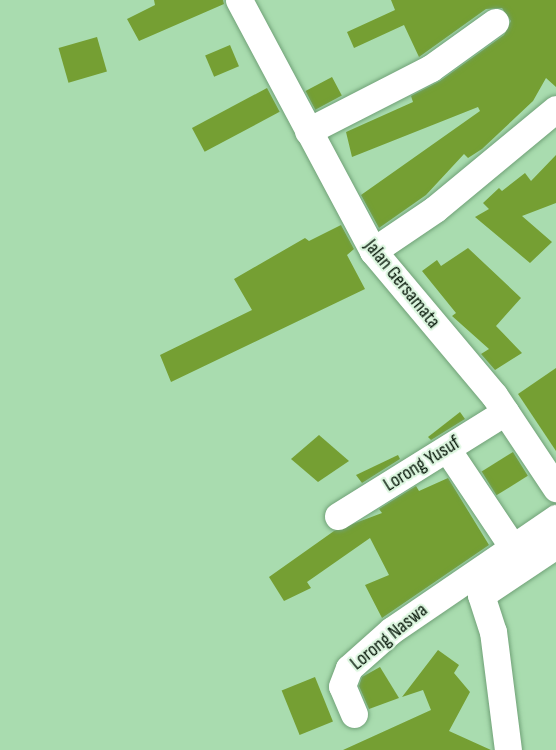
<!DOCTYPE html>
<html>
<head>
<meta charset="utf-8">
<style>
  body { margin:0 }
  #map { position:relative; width:556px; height:750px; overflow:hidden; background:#a9dcaf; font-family:"Sofia Sans Condensed",sans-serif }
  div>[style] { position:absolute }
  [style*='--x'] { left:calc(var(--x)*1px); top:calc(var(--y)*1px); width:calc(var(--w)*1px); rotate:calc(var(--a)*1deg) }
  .building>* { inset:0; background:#759f33; transform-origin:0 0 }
  .roads { filter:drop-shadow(0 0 2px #70a177) drop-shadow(0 0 2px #70a177) }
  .minor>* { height:27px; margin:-13.5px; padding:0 13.5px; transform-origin:13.5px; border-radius:13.5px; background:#fff }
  span { translate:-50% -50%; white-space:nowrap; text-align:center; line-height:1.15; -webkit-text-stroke:4.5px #dcf6df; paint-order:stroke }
  .street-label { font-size:20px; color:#011103 }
</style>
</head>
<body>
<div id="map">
  <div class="building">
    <i style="clip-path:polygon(154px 0,223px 0,224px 4px,139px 41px,127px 19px,155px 5px)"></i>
    <i style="clip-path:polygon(391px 0,556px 0,556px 87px,546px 78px,533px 101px,482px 149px,468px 158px,464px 154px,426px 195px,379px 228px,361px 195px,480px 111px,478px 107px,352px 157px,346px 132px,413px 102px,411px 96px,440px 81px,504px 35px,511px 21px,502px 8px,486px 9px,419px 57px,404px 25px,354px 48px,347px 32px,395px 10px)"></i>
    <i style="left:97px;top:37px;width:36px;height:40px;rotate:74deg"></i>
    <i style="left:230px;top:45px;width:23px;height:27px;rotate:67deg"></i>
    <i style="left:332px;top:77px;width:21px;height:30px;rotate:62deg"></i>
    <i style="left:267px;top:88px;width:27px;height:85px;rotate:62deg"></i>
    <i style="clip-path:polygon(556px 155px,556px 203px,522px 216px,552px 242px,530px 263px,475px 217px,489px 209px,483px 203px,499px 188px,502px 191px,525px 173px,531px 181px)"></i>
    <i style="clip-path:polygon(341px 225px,354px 249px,347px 255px,365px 289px,171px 382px,160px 355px,252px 310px,234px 279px,305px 238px,309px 241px)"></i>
    <i style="clip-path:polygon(468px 248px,521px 298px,496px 326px,522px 353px,495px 370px,481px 354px,489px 349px,452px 316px,456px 313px,422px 271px,437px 260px,441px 266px)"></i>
    <i style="clip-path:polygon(556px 368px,556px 451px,518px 394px)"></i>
    <i style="clip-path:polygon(460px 412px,465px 419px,431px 440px,428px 437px)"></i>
    <i style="clip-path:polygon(319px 435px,349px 461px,318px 482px,291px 459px)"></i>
    <i style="left:513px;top:452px;width:28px;height:37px;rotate:58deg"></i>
    <i style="clip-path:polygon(398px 455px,400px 459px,362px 483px,356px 475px)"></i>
    <i style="clip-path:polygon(448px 478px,489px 545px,382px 618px,365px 585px,389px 575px,370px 538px,307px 582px,311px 588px,284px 601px,269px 577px,334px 531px,382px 513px,379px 509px,416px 486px,419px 491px)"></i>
    <i style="clip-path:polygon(438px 650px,459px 665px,454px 673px,470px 692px,449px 731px,491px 750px,343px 750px,431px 710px,423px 690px,402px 697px)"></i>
    <i style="clip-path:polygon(380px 667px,399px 698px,369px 709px,359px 686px,362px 677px)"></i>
    <i style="left:315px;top:677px;width:48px;height:36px;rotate:68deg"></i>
  </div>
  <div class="roads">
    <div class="minor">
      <i style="--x:239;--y:0;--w:285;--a:61.9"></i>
      <i style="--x:373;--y:251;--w:188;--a:50"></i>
      <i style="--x:494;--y:395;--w:112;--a:56.3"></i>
      <i style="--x:308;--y:131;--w:138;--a:-27.1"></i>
      <i style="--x:431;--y:68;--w:79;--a:-35.7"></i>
      <i style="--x:373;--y:251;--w:75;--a:-34.1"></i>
      <i style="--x:435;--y:209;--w:157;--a:-39.6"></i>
      <i style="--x:447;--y:449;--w:117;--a:56.2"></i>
      <i style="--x:338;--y:516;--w:197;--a:-31.9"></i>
      <i style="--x:354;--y:714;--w:30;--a:-113"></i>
      <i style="--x:342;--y:686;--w:19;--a:-69"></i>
      <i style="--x:349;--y:668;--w:57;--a:-41.5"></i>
      <i style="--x:392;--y:630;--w:199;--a:-34.3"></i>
      <i style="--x:508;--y:750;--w:119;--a:-97.2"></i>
      <i style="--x:493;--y:632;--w:39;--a:-108"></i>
      <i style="--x:481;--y:595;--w:90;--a:-33.7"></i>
    </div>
  </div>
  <div class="street-label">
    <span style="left:402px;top:284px;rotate:51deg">Jalan Gersamata</span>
    <span style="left:422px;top:464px;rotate:-32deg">Lorong Yusuf</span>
    <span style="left:389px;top:637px;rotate:-39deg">Lorong Naswa</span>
  </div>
</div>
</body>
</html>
